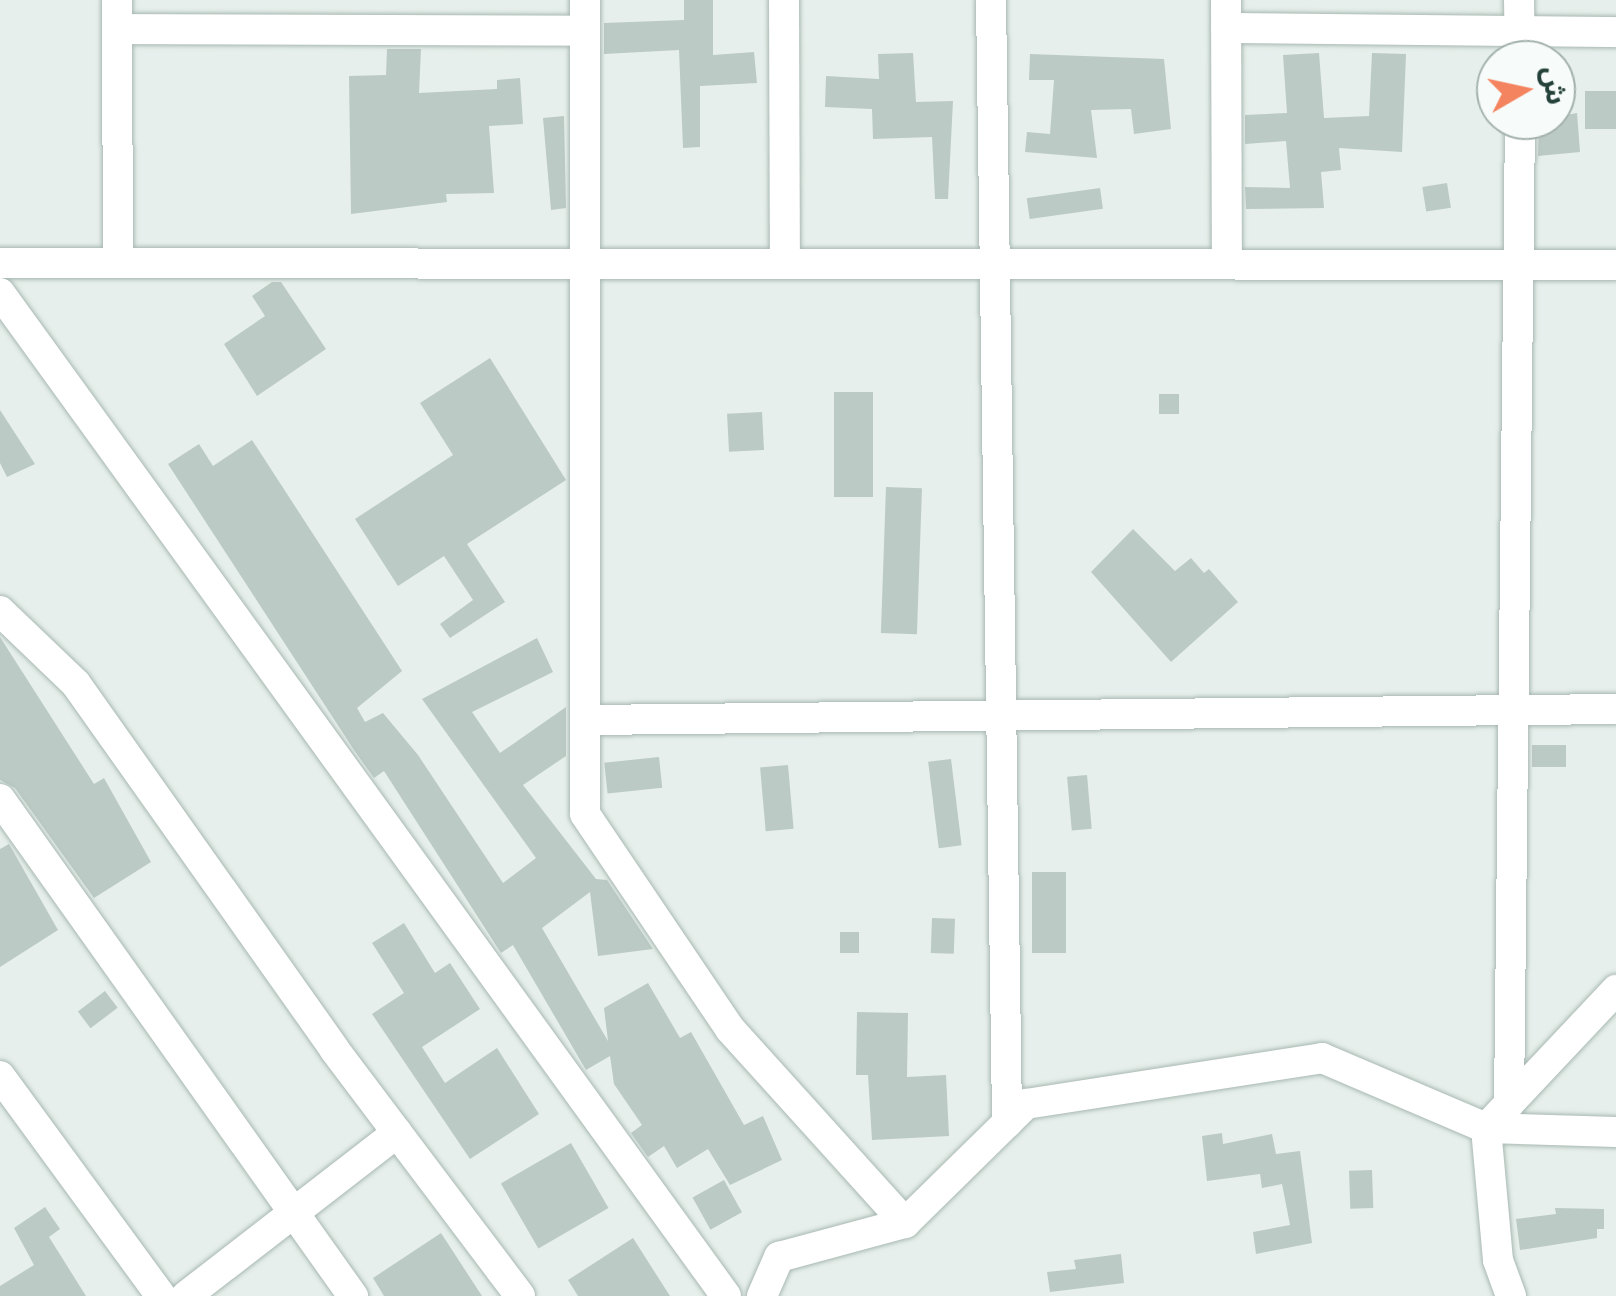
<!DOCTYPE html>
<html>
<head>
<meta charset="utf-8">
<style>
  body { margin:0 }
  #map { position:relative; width:1616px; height:1296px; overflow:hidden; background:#e6efeb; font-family:"Varela Round","Noto Sans Arabic",sans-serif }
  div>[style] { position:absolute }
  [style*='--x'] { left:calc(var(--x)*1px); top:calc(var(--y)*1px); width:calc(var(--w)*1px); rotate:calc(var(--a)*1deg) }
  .building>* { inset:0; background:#bbcac4; transform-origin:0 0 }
  .roads { filter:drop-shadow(0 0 2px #a8b8b2) drop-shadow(0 0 2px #a8b8b2) }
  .minor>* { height:30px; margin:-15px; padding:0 15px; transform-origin:15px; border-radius:15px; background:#fff }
  .tertiary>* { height:30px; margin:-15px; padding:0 15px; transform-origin:15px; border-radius:15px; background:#fff }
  span { translate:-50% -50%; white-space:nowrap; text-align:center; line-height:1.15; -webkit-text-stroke:8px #f7fbf9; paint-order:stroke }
  .north { position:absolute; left:1476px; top:40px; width:100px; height:100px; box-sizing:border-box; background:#f7fbf9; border:2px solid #a3b1ad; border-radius:50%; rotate:81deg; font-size:28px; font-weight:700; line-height:40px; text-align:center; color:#24423a }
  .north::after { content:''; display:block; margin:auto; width:35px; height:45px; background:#f4845f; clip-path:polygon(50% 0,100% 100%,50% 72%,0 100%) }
</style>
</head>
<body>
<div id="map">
  <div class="building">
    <i style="clip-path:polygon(684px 0,713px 0,713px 55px,754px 52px,757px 83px,700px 86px,700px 147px,683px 148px,679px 50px,604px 54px,604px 23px,684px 20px)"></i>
    <i style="clip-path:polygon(387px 49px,421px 49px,419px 93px,497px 89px,497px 80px,520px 78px,523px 124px,489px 126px,494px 193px,446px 194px,447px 202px,351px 214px,349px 76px,386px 75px)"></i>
    <i style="clip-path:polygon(913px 53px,916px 102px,953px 101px,948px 199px,935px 199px,932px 137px,873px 139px,872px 109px,825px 107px,826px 76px,879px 79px,878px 54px)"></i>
    <i style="clip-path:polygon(1319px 53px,1324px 118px,1369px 116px,1372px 53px,1406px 54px,1402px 152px,1339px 148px,1341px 170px,1321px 172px,1324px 208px,1246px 209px,1245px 187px,1290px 188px,1286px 141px,1245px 144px,1245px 115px,1287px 113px,1283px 55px)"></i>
    <i style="clip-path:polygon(1030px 54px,1164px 59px,1171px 129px,1134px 134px,1131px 109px,1091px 110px,1097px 158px,1025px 152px,1027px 132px,1050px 134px,1054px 80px,1029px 80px)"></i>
    <i style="left:1616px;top:91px;width:38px;height:31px;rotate:90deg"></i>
    <i style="clip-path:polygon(1577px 113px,1580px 152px,1538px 156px,1539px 120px)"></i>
    <i style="clip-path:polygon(564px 116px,566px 208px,551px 210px,543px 118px)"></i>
    <i style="left:1447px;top:183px;width:25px;height:25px;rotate:81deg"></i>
    <i style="left:1100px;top:188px;width:21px;height:74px;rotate:82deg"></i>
    <i style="clip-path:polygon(272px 282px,281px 282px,326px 349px,257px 396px,224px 344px,265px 316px,252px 296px)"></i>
    <i style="clip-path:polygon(490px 358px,566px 480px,467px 544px,505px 602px,450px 638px,440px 624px,473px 600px,444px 556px,398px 586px,355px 519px,453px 455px,420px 403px)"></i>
    <i style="left:834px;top:392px;width:39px;height:105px"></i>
    <i style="left:1159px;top:394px;width:20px;height:20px"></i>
    <i style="clip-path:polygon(0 410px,35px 464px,7px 477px,0 463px)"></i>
    <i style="left:762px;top:412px;width:38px;height:35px;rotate:87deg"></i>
    <i style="clip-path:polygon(252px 440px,402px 671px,357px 708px,365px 722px,383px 713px,418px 755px,503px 883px,536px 858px,422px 699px,537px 638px,553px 672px,472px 712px,500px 753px,566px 707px,566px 756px,523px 785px,596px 879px,607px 880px,653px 949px,598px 956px,590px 892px,542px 928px,608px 1041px,604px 1008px,648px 983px,680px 1038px,691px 1032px,744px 1125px,763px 1116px,782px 1160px,730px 1185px,708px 1149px,677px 1168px,664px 1146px,648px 1157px,631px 1133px,642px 1125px,614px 1084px,610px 1056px,586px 1070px,513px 945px,501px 953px,384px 771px,374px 778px,354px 750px,168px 464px,199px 444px,213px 466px)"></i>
    <i style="left:886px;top:487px;width:36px;height:146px;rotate:2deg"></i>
    <i style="clip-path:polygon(1133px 529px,1175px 571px,1191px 558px,1204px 573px,1209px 569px,1238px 602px,1171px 662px,1091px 572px)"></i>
    <i style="clip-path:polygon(0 637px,94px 784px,104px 778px,151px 862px,94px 898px,15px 788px,0 780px)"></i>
    <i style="left:1532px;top:745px;width:34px;height:22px"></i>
    <i style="left:659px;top:757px;width:31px;height:55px;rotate:84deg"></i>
    <i style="left:951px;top:759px;width:87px;height:23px;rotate:83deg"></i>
    <i style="left:788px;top:765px;width:64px;height:28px;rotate:85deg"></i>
    <i style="left:1087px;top:775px;width:54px;height:20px;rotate:85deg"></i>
    <i style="clip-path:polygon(9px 844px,58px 930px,0 967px,0 849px)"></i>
    <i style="left:1032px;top:872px;width:34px;height:81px"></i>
    <i style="left:932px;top:918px;width:23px;height:35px;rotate:2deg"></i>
    <i style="clip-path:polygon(404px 923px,435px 973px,450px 963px,480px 1009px,422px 1047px,445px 1083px,497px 1048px,539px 1114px,470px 1159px,372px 1014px,404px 993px,372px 943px)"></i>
    <i style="left:840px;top:932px;width:19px;height:21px"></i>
    <i style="left:105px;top:991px;width:21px;height:34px;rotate:53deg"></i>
    <i style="clip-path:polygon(857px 1012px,908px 1013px,907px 1077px,946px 1075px,949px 1136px,872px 1140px,868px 1075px,856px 1075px)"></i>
    <i style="clip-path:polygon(1222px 1133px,1223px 1144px,1272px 1134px,1276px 1154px,1300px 1151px,1312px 1243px,1256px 1254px,1253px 1232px,1290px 1225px,1282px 1184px,1262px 1188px,1260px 1174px,1207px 1181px,1202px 1136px)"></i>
    <i style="left:571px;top:1143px;width:75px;height:81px;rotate:60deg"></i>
    <i style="left:1372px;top:1170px;width:38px;height:23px;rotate:88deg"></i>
    <i style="left:724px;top:1180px;width:37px;height:36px;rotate:61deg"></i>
    <i style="clip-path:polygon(45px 1207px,60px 1229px,49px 1237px,86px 1296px,0 1296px,0 1286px,34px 1265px,14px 1228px)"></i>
    <i style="clip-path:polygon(1555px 1208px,1604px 1209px,1604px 1229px,1597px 1229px,1597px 1238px,1520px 1250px,1516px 1219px,1556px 1214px)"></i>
    <i style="clip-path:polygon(441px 1233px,482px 1296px,384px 1296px,373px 1278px)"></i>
    <i style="clip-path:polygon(633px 1238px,670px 1296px,578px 1296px,568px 1280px)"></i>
    <i style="clip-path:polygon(1121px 1254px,1124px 1283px,1050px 1292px,1047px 1272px,1076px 1269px,1074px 1260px)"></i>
  </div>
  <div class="roads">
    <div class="minor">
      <i style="--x:117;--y:0;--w:263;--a:89.8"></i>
      <i style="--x:585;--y:0;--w:814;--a:90"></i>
      <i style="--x:585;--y:814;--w:259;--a:56"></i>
      <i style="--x:730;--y:1029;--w:261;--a:47.9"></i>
      <i style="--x:784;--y:0;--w:264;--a:89.8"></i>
      <i style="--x:991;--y:0;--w:1123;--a:89.18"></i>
      <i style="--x:1226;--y:0;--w:264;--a:89.8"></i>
      <i style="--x:1519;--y:0;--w:60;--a:89"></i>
      <i style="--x:1226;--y:28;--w:390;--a:0.6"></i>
      <i style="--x:117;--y:29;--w:468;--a:0.2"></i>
      <i style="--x:0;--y:263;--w:1616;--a:0.07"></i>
      <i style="--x:0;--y:293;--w:1238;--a:54.1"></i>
      <i style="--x:0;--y:611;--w:105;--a:43.8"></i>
      <i style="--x:76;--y:684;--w:447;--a:54.7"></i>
      <i style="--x:334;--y:1049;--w:309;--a:53"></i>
      <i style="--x:585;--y:720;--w:1031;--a:-0.61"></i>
      <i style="--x:0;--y:799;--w:610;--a:54.62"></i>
      <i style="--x:1509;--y:1104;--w:984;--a:-89.36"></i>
      <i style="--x:186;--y:1296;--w:267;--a:-37.7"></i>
      <i style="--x:762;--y:1296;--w:43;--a:-66.4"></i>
      <i style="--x:779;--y:1257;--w:131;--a:-15.1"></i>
      <i style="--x:905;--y:1223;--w:170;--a:-44.5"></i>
      <i style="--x:1026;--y:1104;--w:300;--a:-8.8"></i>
      <i style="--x:1322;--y:1058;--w:178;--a:23.1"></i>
      <i style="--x:1486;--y:1128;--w:130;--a:1.8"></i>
      <i style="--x:1511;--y:1296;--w:38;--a:-110"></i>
      <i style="--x:1498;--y:1260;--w:133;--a:-95.2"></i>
      <i style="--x:1486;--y:1128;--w:190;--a:-46.7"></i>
    </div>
    <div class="tertiary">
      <i style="--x:0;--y:1076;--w:273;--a:53.8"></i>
    </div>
  </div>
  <div class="north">ش</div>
</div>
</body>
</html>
